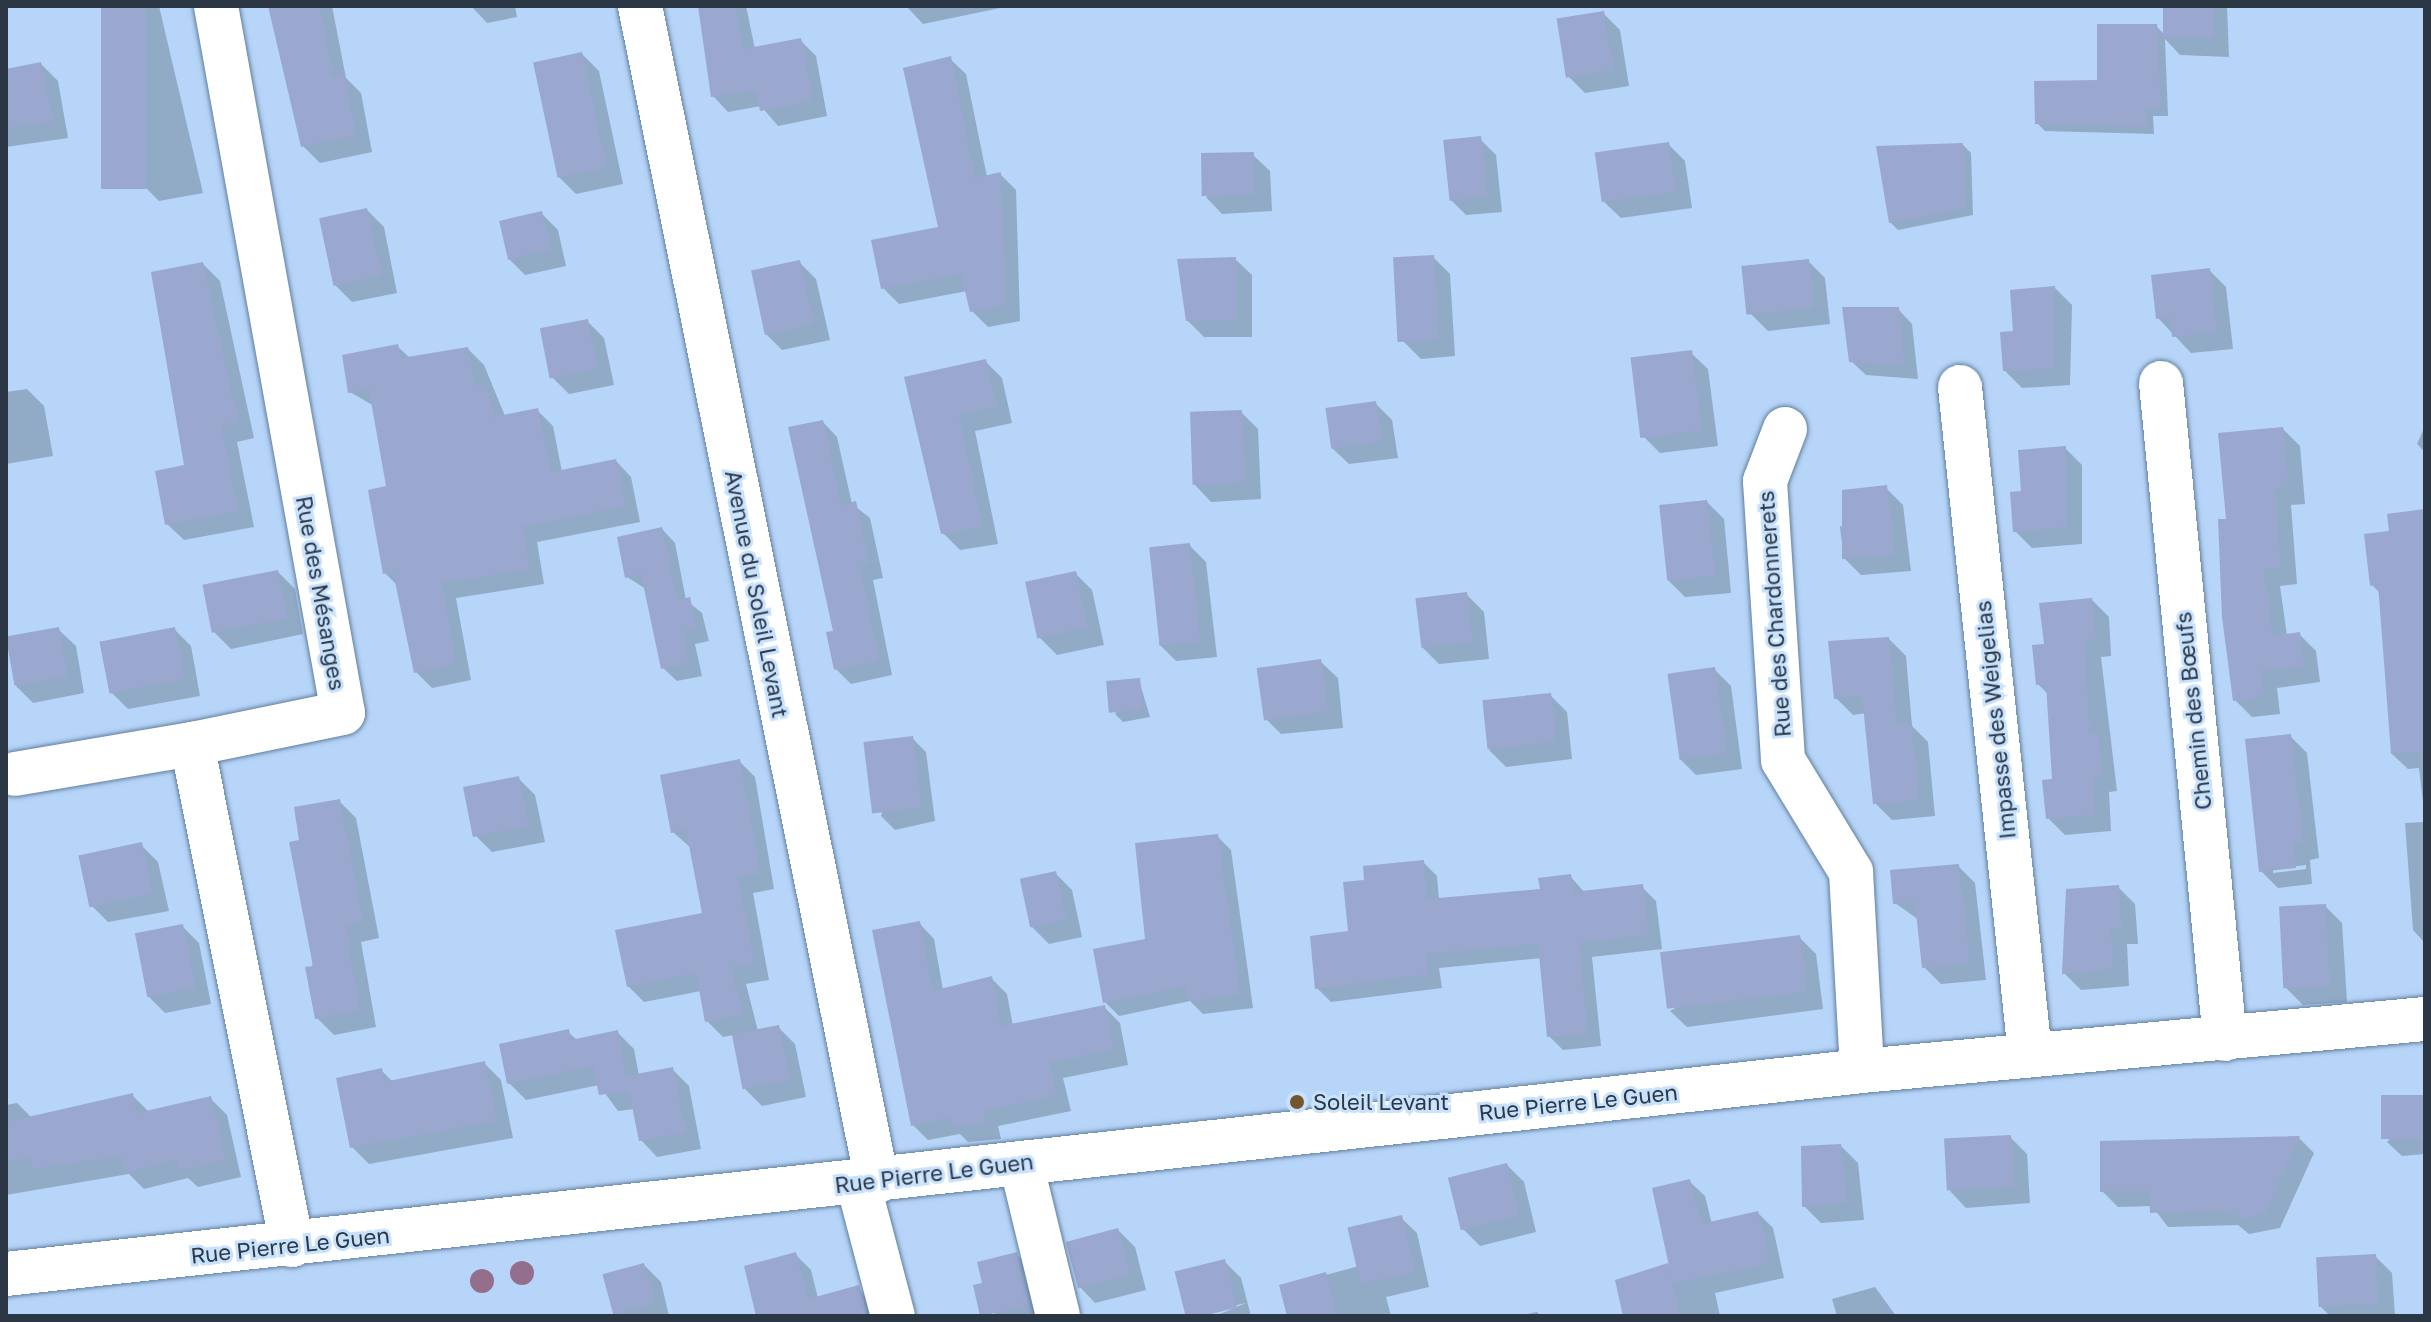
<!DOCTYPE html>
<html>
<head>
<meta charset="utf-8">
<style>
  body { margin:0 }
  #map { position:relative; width:2431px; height:1322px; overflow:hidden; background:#b6d5f8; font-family:"Golos Text",sans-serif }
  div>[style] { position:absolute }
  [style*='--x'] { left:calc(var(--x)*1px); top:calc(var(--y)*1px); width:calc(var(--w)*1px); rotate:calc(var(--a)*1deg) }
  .shadow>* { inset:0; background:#0003 }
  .building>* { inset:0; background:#9aa7ce; transform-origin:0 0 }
  .roads { filter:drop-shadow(0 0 2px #627f9e) drop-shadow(0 0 2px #627f9e) }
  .minor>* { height:44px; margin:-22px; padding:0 22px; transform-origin:22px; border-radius:22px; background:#fff }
  .trees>* { width:24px; height:24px; margin:-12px; border-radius:50%; background:#956e8c }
  .dots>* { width:22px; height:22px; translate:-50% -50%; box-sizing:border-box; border:4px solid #c8e2fe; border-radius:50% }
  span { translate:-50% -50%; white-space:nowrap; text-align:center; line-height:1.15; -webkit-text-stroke:6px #c8e2fe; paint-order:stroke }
  .street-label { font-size:22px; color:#2b3745 }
  .poi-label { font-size:22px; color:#2b3745 }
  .left { translate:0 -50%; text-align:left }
  .frame { position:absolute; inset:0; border:8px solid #2b3745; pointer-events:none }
</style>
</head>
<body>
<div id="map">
  <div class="shadow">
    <i style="clip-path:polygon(103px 6px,159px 6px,203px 193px,159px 201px,142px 184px)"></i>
    <i style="clip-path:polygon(272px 6px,332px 6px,346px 78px,361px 93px,372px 152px,320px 163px,303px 146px)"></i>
    <i style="clip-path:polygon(515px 6px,517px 17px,487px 23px,471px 6px)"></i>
    <i style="clip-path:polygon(699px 6px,746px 6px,755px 49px,800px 40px,816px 56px,827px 116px,778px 126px,761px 106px,728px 112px,713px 96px)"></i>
    <i style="clip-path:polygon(1010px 6px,923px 24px,906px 6px)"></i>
    <i style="clip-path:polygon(2165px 6px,2227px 6px,2229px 57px,2180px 55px,2165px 39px,2168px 116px,2153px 116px,2154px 134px,2045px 131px,2037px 123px,2099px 82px,2156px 26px,2163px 33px)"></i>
    <i style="clip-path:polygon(1603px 13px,1620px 30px,1629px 86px,1585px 93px,1568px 76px)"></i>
    <i style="clip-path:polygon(582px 54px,599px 71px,623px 184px,576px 194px,559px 177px)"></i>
    <i style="clip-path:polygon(950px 59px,966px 74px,987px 177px,1001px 175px,1016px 190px,1020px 321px,988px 327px,972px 311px,967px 291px,899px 304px,883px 288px,940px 229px)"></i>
    <i style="clip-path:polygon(41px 64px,58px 81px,68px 138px,6px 147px,6px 71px)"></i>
    <i style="clip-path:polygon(1480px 139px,1496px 155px,1502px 212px,1466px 215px,1450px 199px)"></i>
    <i style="clip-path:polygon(1668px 144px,1685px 161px,1692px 208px,1621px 218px,1604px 202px)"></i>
    <i style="clip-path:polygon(1963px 145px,1971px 153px,1973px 215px,1898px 230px,1890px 222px)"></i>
    <i style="clip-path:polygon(1253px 155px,1270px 171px,1272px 211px,1222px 214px,1206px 197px)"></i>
    <i style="clip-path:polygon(367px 210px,384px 227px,397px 293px,352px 302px,335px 285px)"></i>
    <i style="clip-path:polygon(541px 213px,558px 230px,566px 266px,525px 275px,508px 258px)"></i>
    <i style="clip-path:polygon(1433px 257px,1450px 274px,1455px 356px,1421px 359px,1404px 342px)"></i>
    <i style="clip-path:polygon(1235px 259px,1252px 275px,1252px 337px,1204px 337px,1187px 320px)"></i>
    <i style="clip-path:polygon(1808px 261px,1825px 278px,1830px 324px,1768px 331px,1751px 314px)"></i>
    <i style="clip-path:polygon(799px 262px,816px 279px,830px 340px,782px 350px,765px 333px)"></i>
    <i style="clip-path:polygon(203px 264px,220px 281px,254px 438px,237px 442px,254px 527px,184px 540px,167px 524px,187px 467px)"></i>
    <i style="clip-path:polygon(2209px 270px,2226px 287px,2233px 349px,2191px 353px,2158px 318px)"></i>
    <i style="clip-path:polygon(2055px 288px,2072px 305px,2070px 385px,2022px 388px,2005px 371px)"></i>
    <i style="clip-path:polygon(1898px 309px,1912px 324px,1918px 379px,1866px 375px,1851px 361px)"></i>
    <i style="clip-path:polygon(587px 321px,604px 338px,614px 385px,569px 394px,552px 377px)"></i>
    <i style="clip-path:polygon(397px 346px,410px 358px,468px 349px,484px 365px,505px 416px,537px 410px,553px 426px,562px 472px,616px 461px,631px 477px,640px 522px,537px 542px,544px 584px,456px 598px,471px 680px,432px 688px,416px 672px,398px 586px,385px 573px,388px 488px,374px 406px,350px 392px)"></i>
    <i style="clip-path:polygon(1691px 353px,1708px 369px,1718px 446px,1660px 453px,1643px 436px)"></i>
    <i style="clip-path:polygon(985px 361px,1002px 378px,1012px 423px,975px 431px,998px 544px,960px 550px,943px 533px,906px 378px)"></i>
    <i style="clip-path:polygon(27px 389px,44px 406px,53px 456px,6px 464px,6px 392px)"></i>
    <i style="clip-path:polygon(1375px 403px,1392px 420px,1398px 458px,1349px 464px,1332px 448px)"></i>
    <i style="clip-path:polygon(1241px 412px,1258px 429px,1261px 499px,1211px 502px,1195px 485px)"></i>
    <i style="clip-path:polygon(823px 422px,837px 437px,852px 504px,870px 518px,883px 578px,873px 580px,892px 675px,851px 684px,836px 669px)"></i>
    <i style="clip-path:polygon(2425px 426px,2425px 452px,2417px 444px)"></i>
    <i style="clip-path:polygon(2283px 429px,2300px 446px,2305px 504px,2291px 505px,2297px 584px,2280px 586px,2287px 636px,2299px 634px,2316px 651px,2320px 682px,2277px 688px,2280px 714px,2252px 717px,2235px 700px)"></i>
    <i style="clip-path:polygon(2065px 448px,2082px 465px,2082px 544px,2032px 548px,2015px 531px,2023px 493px)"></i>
    <i style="clip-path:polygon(1886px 488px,1903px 505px,1911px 571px,1861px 575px,1844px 558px,1840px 527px)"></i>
    <i style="clip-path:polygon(1707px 502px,1724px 519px,1731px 593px,1685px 597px,1668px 580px)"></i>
    <i style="clip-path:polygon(2425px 511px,2425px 820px,2419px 768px,2408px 769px,2392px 754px,2380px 593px,2372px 585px,2392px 532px)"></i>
    <i style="clip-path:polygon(662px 529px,675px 543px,686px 600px,702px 613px,709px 641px,695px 644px,702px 676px,677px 681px,663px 668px,646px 589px,627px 577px)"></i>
    <i style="clip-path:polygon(1189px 545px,1206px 562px,1217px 657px,1176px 661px,1159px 644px)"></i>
    <i style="clip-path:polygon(278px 572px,295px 589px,303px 634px,231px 649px,214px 632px)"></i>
    <i style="clip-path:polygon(1075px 573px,1092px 590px,1104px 645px,1057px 655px,1040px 638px)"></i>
    <i style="clip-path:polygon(1467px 595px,1484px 612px,1489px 659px,1439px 664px,1422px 647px)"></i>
    <i style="clip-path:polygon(2092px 600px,2109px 617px,2111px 656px,2101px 657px,2117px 791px,2109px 792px,2111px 831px,2065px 835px,2048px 818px,2054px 781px,2048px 694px,2038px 684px,2046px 646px)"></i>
    <i style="clip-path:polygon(174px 629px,191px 646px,200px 696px,128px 709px,111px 692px)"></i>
    <i style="clip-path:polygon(59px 630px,76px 646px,84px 693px,33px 703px,16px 686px)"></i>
    <i style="clip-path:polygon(1889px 639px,1906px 656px,1912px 726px,1928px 742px,1935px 816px,1892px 820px,1875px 803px,1866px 713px,1853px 715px,1836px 698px)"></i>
    <i style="clip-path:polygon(1321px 662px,1338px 678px,1343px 728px,1281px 734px,1264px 717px)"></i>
    <i style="clip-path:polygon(1714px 669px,1731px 686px,1742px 769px,1696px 775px,1679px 758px)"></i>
    <i style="clip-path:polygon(1139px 680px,1150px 717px,1123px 722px,1115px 714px)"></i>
    <i style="clip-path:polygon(1550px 695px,1567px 712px,1572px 759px,1506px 767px,1489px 750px)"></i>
    <i style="clip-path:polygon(evenodd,2290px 736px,2307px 753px,2319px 858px,2310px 860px,2312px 884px,2278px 888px,2261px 871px,2290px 736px,2306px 865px,2306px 869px,2273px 873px,2273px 869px,2306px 865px)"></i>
    <i style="clip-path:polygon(912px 738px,926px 752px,935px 821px,895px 830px,881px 816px)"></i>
    <i style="clip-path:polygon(739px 761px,755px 777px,774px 889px,753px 893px,769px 980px,746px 984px,758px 1031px,778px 1027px,795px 1044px,806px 1097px,762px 1106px,745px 1089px,734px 1035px,723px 1037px,707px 1021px,701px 991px,644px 1002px,628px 986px,705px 915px,691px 848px,673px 832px)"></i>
    <i style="clip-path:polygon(518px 778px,535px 795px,545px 842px,492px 852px,475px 835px)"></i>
    <i style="clip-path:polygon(339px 801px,356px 818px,379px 938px,361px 942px,376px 1027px,334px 1035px,317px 1018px,302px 842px)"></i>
    <i style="clip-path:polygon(2425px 822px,2425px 943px,2413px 930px,2405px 823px)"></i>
    <i style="clip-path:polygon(1217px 836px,1231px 850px,1253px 1008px,1203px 1014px,1190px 1001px,1119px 1016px,1105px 1002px)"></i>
    <i style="clip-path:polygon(141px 845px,158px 862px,169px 911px,108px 922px,91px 905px)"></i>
    <i style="clip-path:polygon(1423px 862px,1437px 876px,1439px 900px,1542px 890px,1570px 876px,1585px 893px,1642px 887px,1656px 901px,1662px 949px,1592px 957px,1601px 1046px,1563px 1050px,1549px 1036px,1542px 958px,1439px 968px,1442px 988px,1331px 1002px,1317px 988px,1350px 933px,1367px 882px)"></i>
    <i style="clip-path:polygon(1958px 866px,1975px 883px,1986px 980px,1941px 984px,1924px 967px,1919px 920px,1895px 903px)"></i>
    <i style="clip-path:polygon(1055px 873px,1072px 890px,1082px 937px,1049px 944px,1032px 927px)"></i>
    <i style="clip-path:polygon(2118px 887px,2135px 904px,2138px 944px,2127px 944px,2129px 986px,2081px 990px,2064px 973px)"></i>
    <i style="clip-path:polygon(2325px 906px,2342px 923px,2347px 1002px,2303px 1005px,2286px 988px)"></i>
    <i style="clip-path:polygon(919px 923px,934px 939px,943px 990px,991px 978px,1007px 994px,1013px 1026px,1104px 1007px,1120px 1023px,1128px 1065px,1063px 1078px,1071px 1111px,998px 1126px,1001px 1139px,968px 1142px,960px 1134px,928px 1140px,913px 1125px)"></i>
    <i style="clip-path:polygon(182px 926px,199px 943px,211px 1004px,165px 1013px,148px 996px)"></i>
    <i style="clip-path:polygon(1799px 937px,1816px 954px,1823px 1009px,1687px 1027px,1670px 1011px)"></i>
    <i style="clip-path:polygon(568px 1032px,577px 1040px,617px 1032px,634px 1049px,639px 1076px,672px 1069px,689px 1086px,701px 1149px,657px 1157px,641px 1140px,634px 1109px,618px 1111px,599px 1085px,526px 1100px,509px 1083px)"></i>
    <i style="clip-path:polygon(484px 1063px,501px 1080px,513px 1138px,369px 1164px,352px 1147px,381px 1070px,393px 1082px)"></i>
    <i style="clip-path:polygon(132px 1095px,149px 1112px,211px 1099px,227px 1115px,241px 1177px,198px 1187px,188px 1178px,144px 1189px,129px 1174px,6px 1195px,6px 1105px,17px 1103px,32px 1118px)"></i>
    <i style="clip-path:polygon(2425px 1097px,2425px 1154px,2402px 1156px,2387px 1142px)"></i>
    <i style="clip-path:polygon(2010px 1137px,2027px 1154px,2030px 1203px,1966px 1208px,1950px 1191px)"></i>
    <i style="clip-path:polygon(2299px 1138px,2314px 1153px,2280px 1228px,2249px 1234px,2238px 1225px,2168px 1227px,2152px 1206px,2118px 1207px,2102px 1191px,2102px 1143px)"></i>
    <i style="clip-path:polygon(1841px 1146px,1858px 1163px,1864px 1220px,1821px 1223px,1804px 1206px)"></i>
    <i style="clip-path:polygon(1507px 1165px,1524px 1182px,1536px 1232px,1480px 1246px,1463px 1229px)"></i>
    <i style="clip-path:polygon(1689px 1181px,1705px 1196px,1712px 1224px,1758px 1213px,1773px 1228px,1784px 1278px,1715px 1293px,1720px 1316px,1626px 1316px,1618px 1281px,1671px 1264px)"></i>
    <i style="clip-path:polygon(1401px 1218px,1417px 1233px,1429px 1287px,1386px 1297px,1391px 1316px,1289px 1316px,1281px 1287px,1359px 1266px)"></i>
    <i style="clip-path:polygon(1118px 1230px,1135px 1247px,1146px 1290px,1095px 1303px,1079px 1286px)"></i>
    <i style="clip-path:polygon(795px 1254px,811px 1270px,818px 1298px,858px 1287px,878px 1316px,758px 1316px)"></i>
    <i style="clip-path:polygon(1016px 1254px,1033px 1271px,1044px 1316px,995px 1314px,982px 1263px)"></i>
    <i style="clip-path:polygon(2375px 1256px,2392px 1273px,2395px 1316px,2330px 1316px,2320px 1306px)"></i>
    <i style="clip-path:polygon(1224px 1261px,1241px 1278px,1251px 1316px,1215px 1316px,1246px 1303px,1187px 1316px,1176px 1273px)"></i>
    <i style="clip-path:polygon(644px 1265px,661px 1282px,669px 1316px,615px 1316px)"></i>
    <i style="clip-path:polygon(1875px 1287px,1896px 1316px,1837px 1316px,1832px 1299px)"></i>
    <i style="clip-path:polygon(1537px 1312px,1541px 1316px,1518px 1316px)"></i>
  </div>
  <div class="building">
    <i style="left:101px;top:6px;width:45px;height:183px"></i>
    <i style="clip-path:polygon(268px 6px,320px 6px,333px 76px,344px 74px,356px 136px,301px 147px)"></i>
    <i style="clip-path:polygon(698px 6px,735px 6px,743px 49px,801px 38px,813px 101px,760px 111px,756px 90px,711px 97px)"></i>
    <i style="left:2163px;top:6px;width:51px;height:32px"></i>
    <i style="left:1604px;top:11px;width:60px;height:48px;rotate:81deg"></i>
    <i style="clip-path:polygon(2097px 24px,2157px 24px,2161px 109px,2146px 109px,2147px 127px,2035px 124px,2034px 81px,2097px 80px)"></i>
    <i style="left:582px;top:52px;width:118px;height:50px;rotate:78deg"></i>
    <i style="clip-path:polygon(951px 56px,975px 178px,1001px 172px,1005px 305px,970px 312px,961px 274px,881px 289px,871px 240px,938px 227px,903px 68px)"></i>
    <i style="clip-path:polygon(41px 62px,53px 121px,6px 129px,6px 69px)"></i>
    <i style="left:1481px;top:136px;width:61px;height:38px;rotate:84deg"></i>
    <i style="left:1669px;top:142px;width:50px;height:75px;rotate:82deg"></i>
    <i style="clip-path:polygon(1963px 143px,1966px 208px,1889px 223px,1876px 146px)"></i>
    <i style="left:1254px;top:152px;width:43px;height:53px;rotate:89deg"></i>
    <i style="left:367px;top:208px;width:69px;height:49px;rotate:78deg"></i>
    <i style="left:542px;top:211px;width:40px;height:44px;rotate:77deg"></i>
    <i style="left:1434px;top:255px;width:85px;height:41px;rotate:87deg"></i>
    <i style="clip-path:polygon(1236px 257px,1237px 321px,1186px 321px,1177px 259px)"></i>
    <i style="left:1809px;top:259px;width:49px;height:68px;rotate:84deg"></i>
    <i style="left:800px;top:260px;width:66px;height:50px;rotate:78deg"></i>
    <i style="clip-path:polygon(203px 262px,238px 422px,221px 425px,238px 511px,165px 525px,155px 471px,184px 465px,151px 272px)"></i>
    <i style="clip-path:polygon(2210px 268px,2217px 332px,2172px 337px,2170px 317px,2156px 319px,2151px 275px)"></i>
    <i style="clip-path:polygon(2055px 286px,2054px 369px,2003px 371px,2000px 332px,2013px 331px,2010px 290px)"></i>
    <i style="clip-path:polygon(1842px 307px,1899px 307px,1905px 366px,1849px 362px)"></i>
    <i style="left:588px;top:319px;width:51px;height:49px;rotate:79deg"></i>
    <i style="clip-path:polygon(398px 344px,401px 358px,468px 347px,476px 386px,487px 384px,493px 417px,538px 408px,551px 472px,616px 459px,626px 506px,522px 527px,530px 569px,442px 583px,456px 664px,414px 673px,393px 572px,383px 574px,368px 490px,386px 486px,369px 390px,348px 393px,342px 355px)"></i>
    <i style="left:1692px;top:350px;width:81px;height:62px;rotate:83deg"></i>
    <i style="clip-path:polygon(986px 359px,997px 407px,959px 415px,982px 527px,941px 534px,904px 377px)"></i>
    <i style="left:1376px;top:401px;width:41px;height:51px;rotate:82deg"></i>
    <i style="left:1242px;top:410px;width:73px;height:52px;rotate:88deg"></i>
    <i style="clip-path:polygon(823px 420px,841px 505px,856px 501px,869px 564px,860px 566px,879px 661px,834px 670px,826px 632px,833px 631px,788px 427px)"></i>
    <i style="clip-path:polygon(2283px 427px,2289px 487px,2275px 489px,2281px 568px,2264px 569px,2273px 636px,2300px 632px,2304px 666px,2261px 671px,2264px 697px,2233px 701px,2222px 617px,2218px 519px,2226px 519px,2218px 433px)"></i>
    <i style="clip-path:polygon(2066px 446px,2066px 527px,2013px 532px,2010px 492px,2021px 491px,2018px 450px)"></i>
    <i style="clip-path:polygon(1887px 485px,1895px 555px,1842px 559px,1842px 490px)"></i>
    <i style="left:1707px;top:500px;width:76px;height:48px;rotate:84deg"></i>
    <i style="clip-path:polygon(2425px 509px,2425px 751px,2391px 754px,2378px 584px,2370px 586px,2364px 534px,2389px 531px,2387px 514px)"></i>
    <i style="clip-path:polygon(662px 527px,677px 600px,690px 597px,697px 628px,683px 631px,689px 663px,661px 669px,641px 574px,625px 578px,617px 537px)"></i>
    <i style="left:1190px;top:543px;width:99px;height:41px;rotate:84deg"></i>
    <i style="left:278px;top:570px;width:49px;height:77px;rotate:79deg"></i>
    <i style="left:1076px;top:571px;width:58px;height:52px;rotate:78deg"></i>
    <i style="left:1467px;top:592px;width:50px;height:52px;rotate:83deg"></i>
    <i style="clip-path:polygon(2092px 598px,2096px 639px,2085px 641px,2090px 734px,2098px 733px,2101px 775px,2093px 776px,2095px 815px,2046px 819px,2042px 780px,2052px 779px,2046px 684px,2036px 685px,2032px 645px,2044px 644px,2039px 603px)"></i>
    <i style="left:59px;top:627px;width:50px;height:54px;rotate:80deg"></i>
    <i style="left:175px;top:627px;width:53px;height:77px;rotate:79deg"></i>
    <i style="clip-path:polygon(1889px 637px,1897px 725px,1912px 723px,1919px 800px,1873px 804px,1862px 696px,1834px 699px,1828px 641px)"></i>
    <i style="left:1321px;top:659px;width:53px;height:65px;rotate:82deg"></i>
    <i style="left:1715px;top:667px;width:87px;height:48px;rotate:82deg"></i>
    <i style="left:1140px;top:678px;width:32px;height:34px;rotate:85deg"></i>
    <i style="left:1551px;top:693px;width:49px;height:69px;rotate:84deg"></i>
    <i style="clip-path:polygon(2291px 734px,2303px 842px,2294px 843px,2296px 868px,2259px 872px,2245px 739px)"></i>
    <i style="left:913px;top:736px;width:72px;height:50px;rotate:83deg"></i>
    <i style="clip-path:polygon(740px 759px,760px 873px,738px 877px,755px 964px,731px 968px,743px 1014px,705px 1022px,696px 973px,627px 987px,615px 930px,702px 913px,686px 830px,671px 833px,660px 775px)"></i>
    <i style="left:519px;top:776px;width:51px;height:57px;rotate:79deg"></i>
    <i style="clip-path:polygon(340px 799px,363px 922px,345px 925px,360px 1011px,315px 1019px,305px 967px,313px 966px,289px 842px,299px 840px,294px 807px)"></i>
    <i style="clip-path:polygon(1218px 834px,1240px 995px,1188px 1001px,1186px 986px,1103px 1003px,1093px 949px,1145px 939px,1135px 843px)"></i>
    <i style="left:142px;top:842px;width:53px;height:65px;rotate:78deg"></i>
    <i style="clip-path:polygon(1424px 860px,1427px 899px,1540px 889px,1538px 878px,1571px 874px,1573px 892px,1643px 884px,1649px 935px,1579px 943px,1588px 1033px,1547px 1037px,1538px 944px,1426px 954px,1428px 974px,1315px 989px,1310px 936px,1348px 931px,1343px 882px,1364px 880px,1363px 866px)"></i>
    <i style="clip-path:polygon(1959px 864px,1970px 964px,1922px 968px,1915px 903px,1893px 904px,1890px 870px)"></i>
    <i style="left:1056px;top:871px;width:50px;height:37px;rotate:78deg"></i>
    <i style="clip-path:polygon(2119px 885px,2122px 928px,2111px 928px,2113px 969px,2062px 974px,2066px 889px)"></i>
    <i style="left:2326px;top:904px;width:82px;height:47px;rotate:87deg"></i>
    <i style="clip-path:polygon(920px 921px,932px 991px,992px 976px,1001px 1026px,1105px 1005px,1114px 1050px,1049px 1063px,1057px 1096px,984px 1111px,987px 1124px,951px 1127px,950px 1118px,911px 1126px,872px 930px)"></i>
    <i style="left:183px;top:924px;width:65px;height:49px;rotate:79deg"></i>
    <i style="left:1800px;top:935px;width:57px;height:141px;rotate:83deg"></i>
    <i style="left:779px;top:1025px;width:56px;height:48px;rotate:79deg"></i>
    <i style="clip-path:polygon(569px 1029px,571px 1040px,618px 1030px,626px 1076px,673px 1067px,686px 1133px,639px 1141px,629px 1091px,599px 1095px,593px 1066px,507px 1084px,499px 1044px)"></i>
    <i style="clip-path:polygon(485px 1061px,497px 1121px,350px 1148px,336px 1078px,382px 1068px,384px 1082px)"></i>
    <i style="clip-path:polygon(133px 1093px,137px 1113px,211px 1096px,226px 1160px,179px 1171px,177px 1160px,125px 1173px,121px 1156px,32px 1169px,29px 1157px,6px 1162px,6px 1122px)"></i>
    <i style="left:2425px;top:1095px;width:44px;height:44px;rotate:90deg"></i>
    <i style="left:2011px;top:1135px;width:52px;height:67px;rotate:87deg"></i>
    <i style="clip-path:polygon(2300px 1136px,2265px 1213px,2246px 1219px,2221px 1210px,2150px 1213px,2149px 1191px,2100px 1192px,2100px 1141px)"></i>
    <i style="clip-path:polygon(1841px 1144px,1848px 1203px,1802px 1207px,1801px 1146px)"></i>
    <i style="left:1507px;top:1163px;width:54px;height:61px;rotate:76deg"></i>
    <i style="clip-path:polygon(1690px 1179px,1701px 1224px,1758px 1211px,1770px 1263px,1673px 1284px,1652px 1188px)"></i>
    <i style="left:1402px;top:1215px;width:58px;height:56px;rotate:77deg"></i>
    <i style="left:1118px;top:1228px;width:48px;height:54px;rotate:75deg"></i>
    <i style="clip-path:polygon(796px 1252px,808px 1299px,859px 1285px,867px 1316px,756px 1316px,744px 1266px)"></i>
    <i style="clip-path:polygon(1017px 1252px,1030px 1306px,980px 1316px,973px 1285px,982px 1283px,977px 1262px)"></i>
    <i style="left:2376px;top:1254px;width:50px;height:60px;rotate:87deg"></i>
    <i style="left:1225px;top:1259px;width:50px;height:52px;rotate:76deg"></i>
    <i style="left:644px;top:1263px;width:42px;height:43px;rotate:75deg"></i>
    <i style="clip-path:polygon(1668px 1263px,1680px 1316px,1623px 1316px,1615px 1280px)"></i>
    <i style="clip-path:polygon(1326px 1272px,1337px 1316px,1287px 1316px,1279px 1285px)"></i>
  </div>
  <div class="roads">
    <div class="minor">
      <i style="--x:216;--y:6;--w:718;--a:79.82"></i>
      <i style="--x:343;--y:713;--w:154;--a:168.4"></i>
      <i style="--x:192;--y:744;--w:511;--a:78.71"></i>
      <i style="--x:640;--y:6;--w:1199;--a:78.6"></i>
      <i style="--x:2161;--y:383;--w:659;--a:84.43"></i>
      <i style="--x:1960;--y:387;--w:671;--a:84.01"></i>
      <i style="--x:1785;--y:429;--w:56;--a:111"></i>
      <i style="--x:1765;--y:481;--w:280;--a:86.3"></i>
      <i style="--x:1783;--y:760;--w:131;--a:58.7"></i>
      <i style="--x:1851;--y:872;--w:199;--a:86.8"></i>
      <i style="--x:15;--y:774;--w:180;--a:-9.6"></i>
      <i style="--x:1021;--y:1163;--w:157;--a:76.4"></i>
      <i style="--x:858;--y:1183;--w:138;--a:75.3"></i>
      <i style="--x:6;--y:1274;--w:1867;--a:-6.24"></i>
      <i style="--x:1862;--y:1071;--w:565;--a:-5.28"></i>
    </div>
  </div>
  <div class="trees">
    <i style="left:522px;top:1273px"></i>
    <i style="left:482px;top:1281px"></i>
  </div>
  <div class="dots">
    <i style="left:1297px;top:1102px;background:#76552c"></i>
  </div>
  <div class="street-label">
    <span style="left:321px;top:593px;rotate:80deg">Rue des Mésanges</span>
    <span style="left:757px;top:594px;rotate:79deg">Avenue du Soleil Levant</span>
    <span style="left:1774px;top:614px;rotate:-94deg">Rue des Chardonnerets</span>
    <span style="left:2193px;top:711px;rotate:-96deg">Chemin des Bœufs</span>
    <span style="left:1995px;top:720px;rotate:-96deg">Impasse des Weigelias</span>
    <span style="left:1578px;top:1102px;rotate:-6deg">Rue Pierre Le Guen</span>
    <span style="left:934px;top:1173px;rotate:-7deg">Rue Pierre Le Guen</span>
    <span style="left:290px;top:1245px;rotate:-6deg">Rue Pierre Le Guen</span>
  </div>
  <div class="poi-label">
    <span class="left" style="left:1313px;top:1102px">Soleil Levant</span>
  </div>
  <div class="frame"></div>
</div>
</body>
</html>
